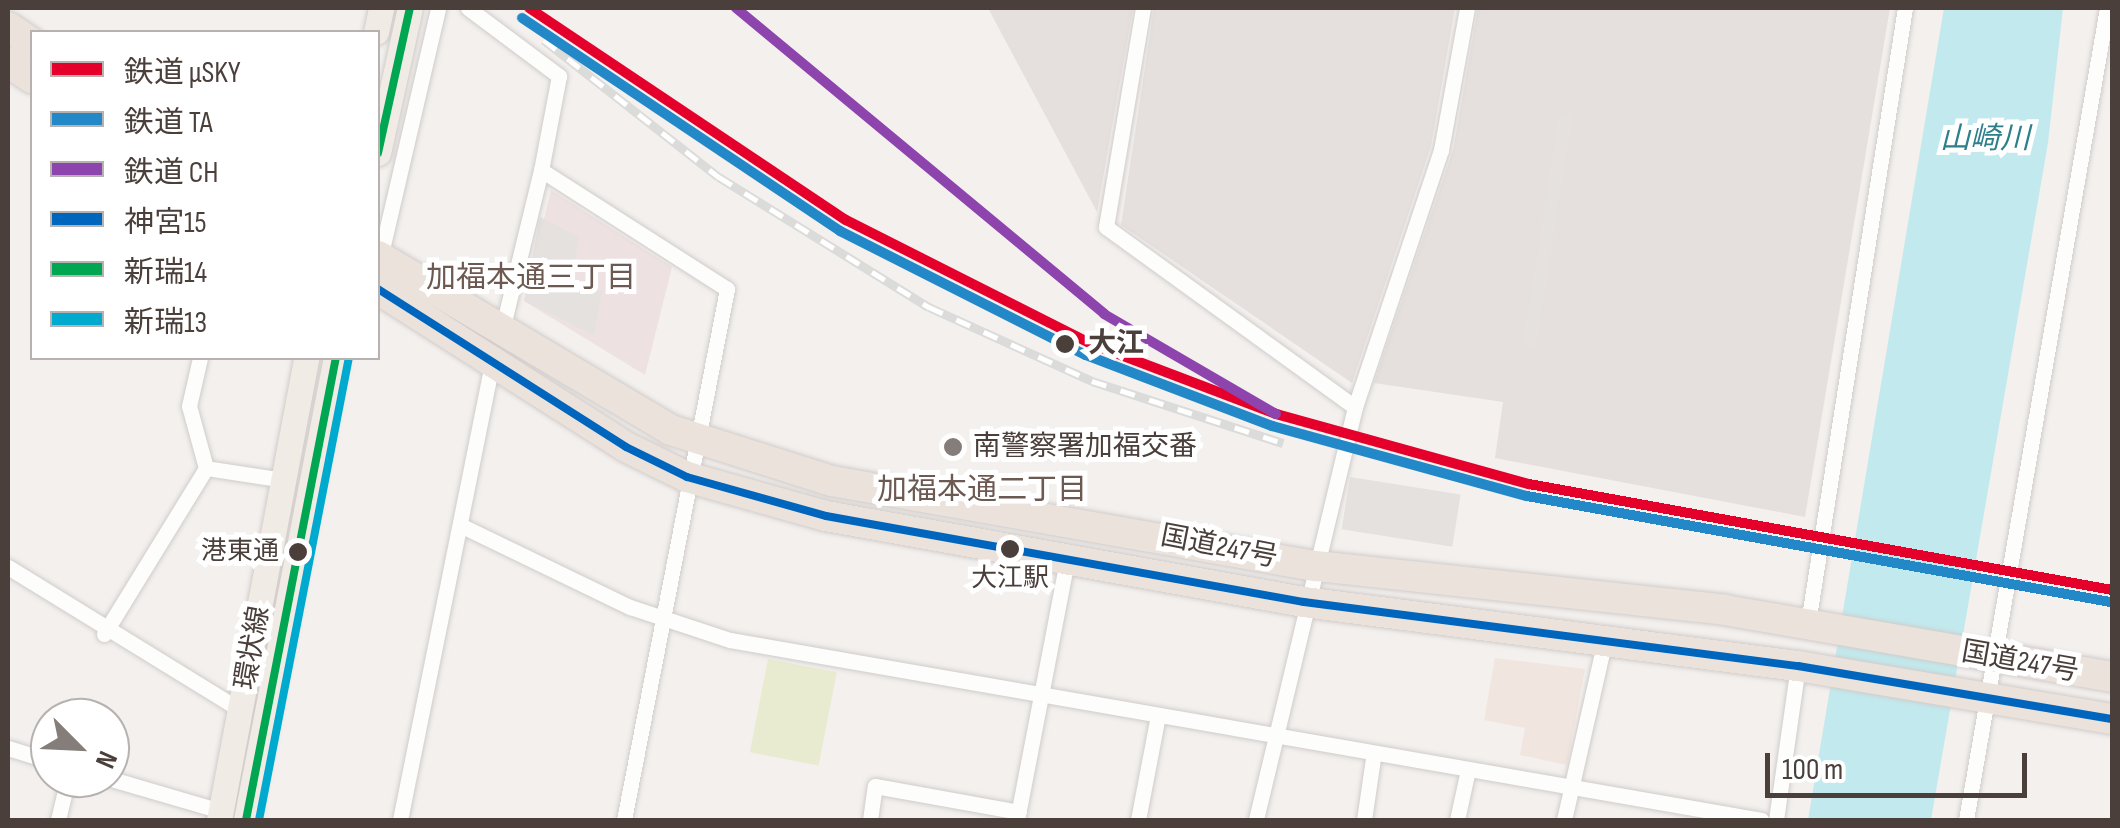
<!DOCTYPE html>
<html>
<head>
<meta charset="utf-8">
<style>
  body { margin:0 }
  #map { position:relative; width:2120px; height:828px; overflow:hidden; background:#f3f0ee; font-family:"Sofia Sans Condensed","Noto Sans JP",sans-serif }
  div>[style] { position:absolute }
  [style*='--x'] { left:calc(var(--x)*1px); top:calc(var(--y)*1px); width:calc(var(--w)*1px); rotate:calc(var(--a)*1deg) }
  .commercial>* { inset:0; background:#f1e5df }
  .industrial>* { inset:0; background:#e5e0de }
  .medical>* { inset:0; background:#ede1e1 }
  .green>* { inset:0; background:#e9ebd0; transform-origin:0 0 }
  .parking>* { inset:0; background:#e5e1df; transform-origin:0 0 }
  .water>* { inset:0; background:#c2eaee }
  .roads { filter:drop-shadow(0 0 2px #d0ccca) drop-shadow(0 0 2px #d0ccca) }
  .street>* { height:15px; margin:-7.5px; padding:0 7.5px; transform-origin:7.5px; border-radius:7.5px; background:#fdfdfc }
  .primary>* { height:25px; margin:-12.5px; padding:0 12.5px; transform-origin:12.5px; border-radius:12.5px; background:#f1ebe6 }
  .highway>* { height:30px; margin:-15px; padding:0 15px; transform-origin:15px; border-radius:15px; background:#ece2dc }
  .rail>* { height:9px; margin-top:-4.5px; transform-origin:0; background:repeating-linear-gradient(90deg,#fff 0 15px,#dbdbda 0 30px); box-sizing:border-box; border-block:2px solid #dbdbda }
  .bus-1>* { height:8px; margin:-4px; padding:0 4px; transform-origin:4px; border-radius:4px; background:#0065bd }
  .bus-2>* { height:8px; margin:-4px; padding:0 4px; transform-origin:4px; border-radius:4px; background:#00a651 }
  .bus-3>* { height:8px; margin:-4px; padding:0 4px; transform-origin:4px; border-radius:4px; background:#00a9ce }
  .rail-1>* { height:10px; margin:-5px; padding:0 5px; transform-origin:5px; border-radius:5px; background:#e4002b }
  .rail-2>* { height:10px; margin:-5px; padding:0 5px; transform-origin:5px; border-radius:5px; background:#2388c8 }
  .rail-3>* { height:10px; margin:-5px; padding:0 5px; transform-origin:5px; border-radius:5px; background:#8e44ad }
  .dots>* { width:28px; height:28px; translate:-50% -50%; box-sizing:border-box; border:5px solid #fff; border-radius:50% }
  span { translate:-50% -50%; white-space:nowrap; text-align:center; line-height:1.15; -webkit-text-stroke:10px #fff; paint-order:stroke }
  .bus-label { font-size:26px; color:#4a3f3a }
  .right { translate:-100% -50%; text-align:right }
  .stop-label { font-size:28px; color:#4a3f3a; font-weight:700 }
  .left { translate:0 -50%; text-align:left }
  .poi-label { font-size:28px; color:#4a3f3a }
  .street-label { font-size:28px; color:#4a3f3a }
  .water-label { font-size:30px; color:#2d7f8a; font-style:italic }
  .neighbourhood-label { font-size:30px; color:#6c5951 }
  .frame { position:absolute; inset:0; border:10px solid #4a3f3a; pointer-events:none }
  .legend { position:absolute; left:30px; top:30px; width:350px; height:330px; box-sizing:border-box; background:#fff; border:2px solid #b7b2b0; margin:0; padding:12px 18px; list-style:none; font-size:30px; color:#4a3f3a }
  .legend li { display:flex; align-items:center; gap:20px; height:50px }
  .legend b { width:50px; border:2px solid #b7b2b0 }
  .north { position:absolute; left:30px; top:698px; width:100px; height:100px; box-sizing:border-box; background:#fff; border:2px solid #b7b2b0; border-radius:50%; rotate:114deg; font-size:28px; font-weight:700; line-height:40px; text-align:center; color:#4a3f3a }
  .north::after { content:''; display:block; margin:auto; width:35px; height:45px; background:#857d79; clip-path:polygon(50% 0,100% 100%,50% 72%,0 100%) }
  .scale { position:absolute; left:1765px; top:753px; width:262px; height:45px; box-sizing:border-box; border:5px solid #4a3f3a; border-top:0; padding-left:12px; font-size:30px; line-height:35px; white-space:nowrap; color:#4a3f3a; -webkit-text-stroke:8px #fff; paint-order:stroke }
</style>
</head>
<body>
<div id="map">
  <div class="commercial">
    <i style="clip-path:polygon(1495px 658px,1585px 669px,1567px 765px,1520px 755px,1525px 728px,1484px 720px)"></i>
  </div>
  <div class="industrial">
    <i style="clip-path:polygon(988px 8px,1133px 8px,1097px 212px)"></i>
    <i style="clip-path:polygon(1154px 8px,1455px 8px,1431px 146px,1352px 383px,1121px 225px)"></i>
    <i style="clip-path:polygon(1478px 8px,1890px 8px,1805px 517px,1495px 458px,1503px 402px,1374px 383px,1453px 150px)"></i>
  </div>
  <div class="medical">
    <i style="clip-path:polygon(551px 190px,672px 267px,645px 375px,524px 301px)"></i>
  </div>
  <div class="green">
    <i style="left:768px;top:659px;width:70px;height:95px;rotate:11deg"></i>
  </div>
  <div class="parking">
    <i style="left:1560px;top:114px;width:12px;height:235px;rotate:9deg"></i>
    <i style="clip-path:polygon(540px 217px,579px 237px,571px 285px,602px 291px,594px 335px,524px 301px)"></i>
    <i style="left:1350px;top:477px;width:112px;height:53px;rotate:9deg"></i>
  </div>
  <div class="water">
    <i style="clip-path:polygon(1944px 8px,2063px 8px,2048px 143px,1931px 820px,1808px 820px)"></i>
  </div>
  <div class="roads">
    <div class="street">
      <i style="--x:468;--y:8;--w:114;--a:36.8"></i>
      <i style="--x:559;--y:76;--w:96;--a:100.8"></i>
      <i style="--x:541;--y:170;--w:221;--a:32.6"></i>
      <i style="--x:727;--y:289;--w:541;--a:100.98"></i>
      <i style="--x:1143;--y:8;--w:222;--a:99.6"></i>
      <i style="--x:1106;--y:227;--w:307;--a:35.9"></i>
      <i style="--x:1355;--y:407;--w:425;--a:103.5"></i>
      <i style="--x:380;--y:258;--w:257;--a:-76.9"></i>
      <i style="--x:502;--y:330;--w:165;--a:-76.3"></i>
      <i style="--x:1355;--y:407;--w:271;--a:-71.5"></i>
      <i style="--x:1441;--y:150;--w:144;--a:-79.6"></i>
      <i style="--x:206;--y:468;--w:79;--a:8.7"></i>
      <i style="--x:460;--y:525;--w:189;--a:25.8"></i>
      <i style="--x:630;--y:607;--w:105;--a:18.3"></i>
      <i style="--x:730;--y:640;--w:1047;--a:9.9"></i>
      <i style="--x:8;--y:567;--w:275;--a:31.6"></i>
      <i style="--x:1808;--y:623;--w:623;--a:-81.04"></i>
      <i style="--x:104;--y:634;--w:195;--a:-58.4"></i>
      <i style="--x:206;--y:468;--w:64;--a:-105.3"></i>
      <i style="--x:189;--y:406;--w:49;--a:-77.1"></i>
      <i style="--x:8;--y:748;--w:44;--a:17.2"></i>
      <i style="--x:108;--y:778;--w:118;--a:16.3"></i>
      <i style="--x:58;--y:820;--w:43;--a:-76.6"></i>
      <i style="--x:400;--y:820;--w:465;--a:-78.6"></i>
      <i style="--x:870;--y:820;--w:34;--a:-82"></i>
      <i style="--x:875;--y:786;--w:146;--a:10.2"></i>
      <i style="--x:1017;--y:820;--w:265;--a:-79.1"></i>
      <i style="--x:1138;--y:820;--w:102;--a:-79.2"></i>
      <i style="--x:1364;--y:820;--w:63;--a:-81.7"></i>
      <i style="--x:1457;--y:820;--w:47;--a:-77.7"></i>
      <i style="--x:1564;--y:820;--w:185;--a:-77.2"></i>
      <i style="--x:1776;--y:820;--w:156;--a:-81.9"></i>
      <i style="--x:1966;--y:820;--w:824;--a:-80.15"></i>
    </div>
    <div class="primary">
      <i style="--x:376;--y:32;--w:25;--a:-78"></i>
      <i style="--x:378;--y:153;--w:148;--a:-77.6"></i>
      <i style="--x:219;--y:820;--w:470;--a:-79.3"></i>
      <i style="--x:246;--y:820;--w:471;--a:-79"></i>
    </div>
    <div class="highway">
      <i style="--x:8;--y:27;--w:29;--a:34"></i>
      <i style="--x:8;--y:62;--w:29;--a:34"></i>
      <i style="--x:378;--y:256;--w:341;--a:30.7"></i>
      <i style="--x:671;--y:430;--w:169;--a:17.6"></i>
      <i style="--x:832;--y:481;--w:491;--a:10"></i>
      <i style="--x:1316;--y:566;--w:411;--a:6.1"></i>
      <i style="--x:1725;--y:610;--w:393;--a:9.8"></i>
      <i style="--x:378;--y:289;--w:294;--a:32.5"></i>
      <i style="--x:626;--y:447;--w:68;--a:26.2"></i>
      <i style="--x:687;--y:477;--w:144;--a:15.7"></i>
      <i style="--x:826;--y:516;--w:486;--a:10.2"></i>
      <i style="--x:1304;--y:602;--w:498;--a:7.4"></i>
      <i style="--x:1798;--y:666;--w:318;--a:9.6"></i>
    </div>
  </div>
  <div class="rail">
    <i style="--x:544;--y:40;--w:222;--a:38.1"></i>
    <i style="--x:719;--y:177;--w:247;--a:31.8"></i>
    <i style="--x:929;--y:307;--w:179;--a:24.4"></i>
    <i style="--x:1092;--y:381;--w:201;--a:18"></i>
  </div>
  <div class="bus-1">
    <i style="--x:378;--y:289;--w:294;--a:32.5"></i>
    <i style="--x:626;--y:447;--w:68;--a:26.2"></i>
    <i style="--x:687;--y:477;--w:144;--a:15.7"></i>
    <i style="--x:826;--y:516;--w:486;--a:10.2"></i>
    <i style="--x:1304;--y:602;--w:498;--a:7.4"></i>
    <i style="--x:1798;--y:666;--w:318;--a:9.6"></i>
  </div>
  <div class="bus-2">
    <i style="--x:378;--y:153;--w:148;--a:-77.6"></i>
    <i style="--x:246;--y:820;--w:471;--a:-79"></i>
  </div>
  <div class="bus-3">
    <i style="--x:259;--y:820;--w:469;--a:-79"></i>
  </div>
  <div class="rail-1">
    <i style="--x:529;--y:8;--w:381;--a:33.8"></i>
    <i style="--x:846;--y:220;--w:275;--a:26.8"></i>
    <i style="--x:1092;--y:344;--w:197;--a:20.8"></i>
    <i style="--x:1276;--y:414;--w:263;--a:15.5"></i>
    <i style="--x:1529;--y:484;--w:593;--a:10.3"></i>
  </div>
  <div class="rail-2">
    <i style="--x:522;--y:18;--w:383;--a:33.8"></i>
    <i style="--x:840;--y:231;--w:275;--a:26.8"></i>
    <i style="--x:1086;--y:355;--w:199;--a:20.9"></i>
    <i style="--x:1272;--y:426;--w:264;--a:15.4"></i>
    <i style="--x:1527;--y:496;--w:593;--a:10.3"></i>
  </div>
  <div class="rail-3">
    <i style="--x:736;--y:8;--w:479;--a:39.7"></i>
    <i style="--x:1104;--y:314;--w:199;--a:30.2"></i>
  </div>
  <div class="dots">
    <i style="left:1065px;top:344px;background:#4a3f3a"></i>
    <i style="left:953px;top:447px;background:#857d79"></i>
    <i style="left:1010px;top:549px;background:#4a3f3a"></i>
    <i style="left:298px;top:552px;background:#4a3f3a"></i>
  </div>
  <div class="bus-label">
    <span class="right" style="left:279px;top:552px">港東通</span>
    <span style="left:1010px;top:579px">大江駅</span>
  </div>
  <div class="stop-label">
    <span class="left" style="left:1088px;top:344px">大江</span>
  </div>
  <div class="poi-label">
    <span class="left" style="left:973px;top:447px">南警察署加福交番</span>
  </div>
  <div class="street-label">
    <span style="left:1219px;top:547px;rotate:11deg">国道247号</span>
    <span style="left:253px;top:648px;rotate:-80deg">環状線</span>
    <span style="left:2020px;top:662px;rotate:10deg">国道247号</span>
  </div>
  <div class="water-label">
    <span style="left:1985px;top:139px">山崎川</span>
  </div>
  <div class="neighbourhood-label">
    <span style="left:531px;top:278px">加福本通三丁目</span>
    <span style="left:982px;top:490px">加福本通二丁目</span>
  </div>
  <div class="frame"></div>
  <ul class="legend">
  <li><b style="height:12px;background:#e4002b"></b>鉄道 μSKY</li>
  <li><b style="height:12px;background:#2388c8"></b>鉄道 TA</li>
  <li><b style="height:12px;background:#8e44ad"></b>鉄道 CH</li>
  <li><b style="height:12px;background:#0065bd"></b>神宮15</li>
  <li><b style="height:12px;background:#00a651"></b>新瑞14</li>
  <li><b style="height:12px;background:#00a9ce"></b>新瑞13</li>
  </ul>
  <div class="north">N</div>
  <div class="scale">100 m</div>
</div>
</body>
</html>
